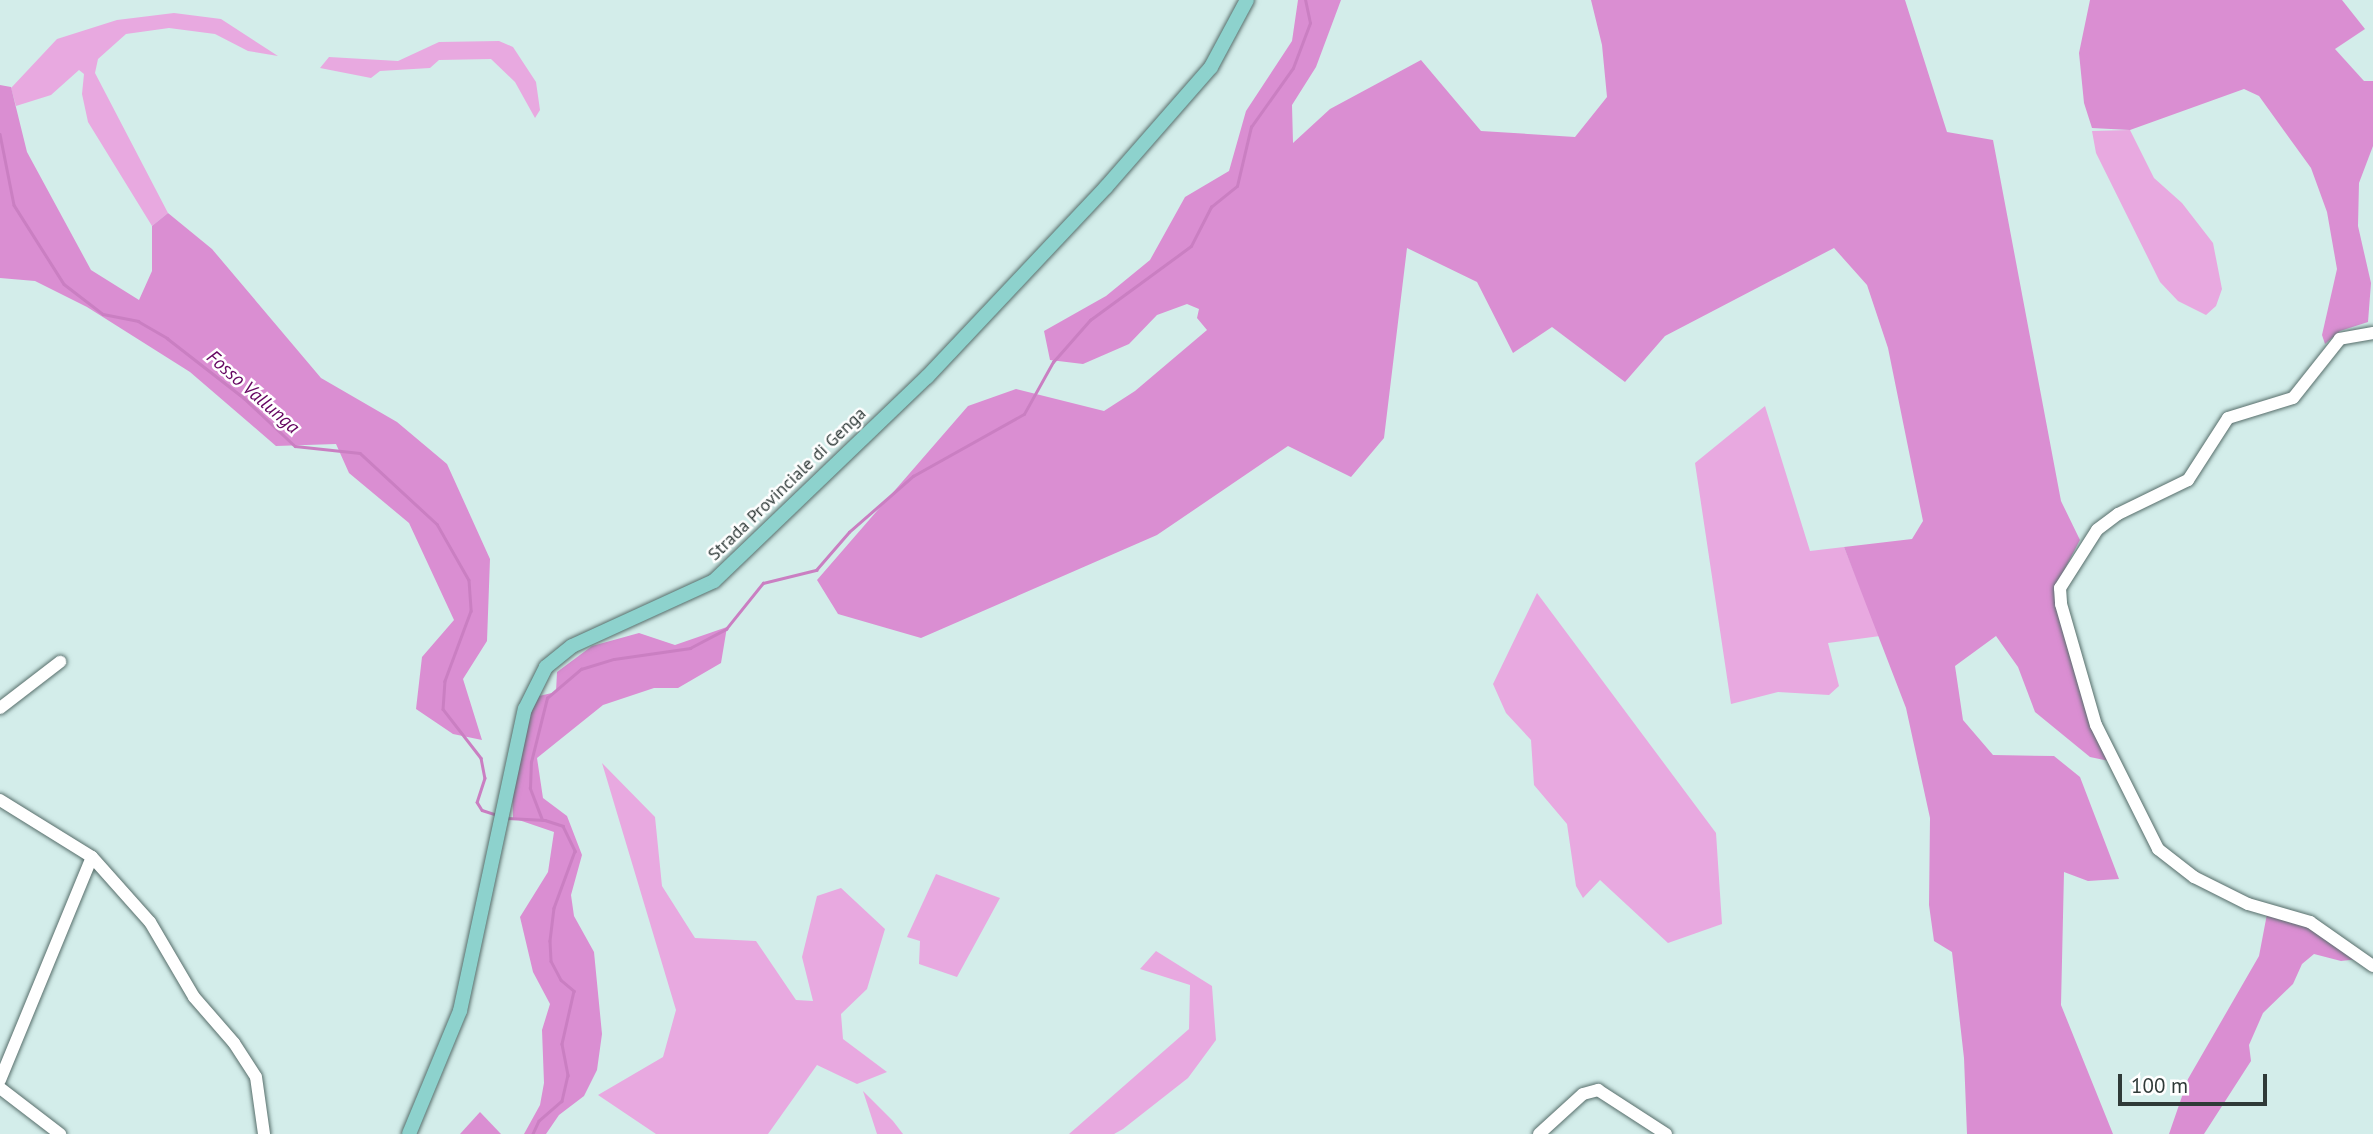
<!DOCTYPE html>
<html>
<head>
<meta charset="utf-8">
<style>
  body { margin:0 }
  #map { position:relative; width:2373px; height:1134px; overflow:hidden; background:#d3edea; font-family:"PT Sans",sans-serif }
  div>[style] { position:absolute }
  [style*='--x'] { left:calc(var(--x)*1px); top:calc(var(--y)*1px); width:calc(var(--w)*1px); rotate:calc(var(--a)*1deg) }
  .green>* { inset:0; background:#e8a9e0 }
  .forest>* { inset:0; background:#da8ed2 }
  .stream>* { height:2.5px; margin:-1.25px; padding:0 1.25px; transform-origin:1.25px; border-radius:1.25px; background:#ca7fc2 }
  .roads { filter:drop-shadow(0 0 2px #576e6b) drop-shadow(0 0 2px #576e6b) }
  .minor>* { height:12px; margin:-6px; padding:0 6px; transform-origin:6px; border-radius:6px; background:#fff }
  .major>* { height:14px; margin:-7px; padding:0 7px; transform-origin:7px; border-radius:7px; background:#8dd2cd }
  span { translate:-50% -50%; white-space:nowrap; text-align:center; line-height:1.15; -webkit-text-stroke:5px #fff; paint-order:stroke }
  .street-label { font-size:18px; color:#2f3a38 }
  .water-label { font-size:19px; color:#650560; font-style:italic }
  .scale { position:absolute; left:2118px; top:1074px; width:149px; height:32px; box-sizing:border-box; border:4px solid #2f3a38; border-top:0; padding-left:9px; font-size:21px; line-height:24px; white-space:nowrap; color:#2f3a38; -webkit-text-stroke:5px #fff; paint-order:stroke }
</style>
</head>
<body>
<div id="map">
  <div class="green">
    <i style="clip-path:polygon(174px 13px,221px 19px,278px 56px,248px 51px,215px 34px,169px 28px,126px 34px,98px 59px,95px 73px,168px 213px,152px 226px,88px 122px,82px 94px,84px 74px,79px 70px,51px 95px,16px 106px,11px 88px,57px 39px,117px 20px)"></i>
    <i style="clip-path:polygon(499px 41px,513px 47px,536px 82px,540px 110px,535px 118px,515px 82px,491px 59px,439px 60px,430px 68px,380px 71px,371px 78px,320px 68px,329px 57px,398px 61px,439px 42px)"></i>
    <i style="clip-path:polygon(2130px 130px,2154px 178px,2182px 203px,2213px 243px,2222px 289px,2216px 306px,2206px 315px,2178px 301px,2160px 282px,2096px 153px,2092px 131px)"></i>
    <i style="clip-path:polygon(1765px 406px,1810px 551px,1844px 547px,1880px 636px,1828px 643px,1839px 686px,1829px 695px,1778px 692px,1731px 704px,1695px 463px)"></i>
    <i style="clip-path:polygon(1537px 593px,1716px 833px,1722px 924px,1668px 943px,1600px 880px,1583px 898px,1576px 886px,1567px 824px,1534px 785px,1531px 740px,1506px 713px,1493px 684px)"></i>
    <i style="clip-path:polygon(602px 763px,655px 817px,662px 886px,695px 938px,756px 941px,796px 1000px,813px 1001px,802px 957px,817px 896px,841px 888px,885px 929px,867px 989px,841px 1014px,843px 1039px,887px 1072px,857px 1084px,817px 1065px,768px 1134px,656px 1134px,598px 1095px,663px 1057px,676px 1010px)"></i>
    <i style="clip-path:polygon(936px 874px,1000px 898px,957px 977px,919px 964px,920px 941px,907px 937px)"></i>
    <i style="clip-path:polygon(1156px 951px,1212px 986px,1216px 1040px,1188px 1078px,1123px 1129px,1114px 1134px,1069px 1134px,1189px 1029px,1190px 985px,1140px 969px)"></i>
    <i style="clip-path:polygon(863px 1091px,893px 1121px,903px 1134px,877px 1134px)"></i>
  </div>
  <div class="forest">
    <i style="clip-path:polygon(1298px 0,1341px 0,1316px 67px,1292px 105px,1293px 143px,1330px 109px,1421px 60px,1481px 131px,1575px 137px,1607px 97px,1602px 45px,1591px 0,1905px 0,1947px 132px,1993px 140px,2061px 501px,2080px 540px,2060px 578px,2109px 761px,2090px 757px,2035px 712px,2018px 667px,1996px 636px,1955px 666px,1963px 720px,1993px 755px,2054px 756px,2080px 777px,2119px 879px,2088px 881px,2064px 872px,2061px 1005px,2113px 1134px,1967px 1134px,1964px 1058px,1952px 952px,1934px 941px,1929px 905px,1930px 818px,1906px 708px,1844px 547px,1912px 539px,1923px 521px,1888px 348px,1867px 285px,1834px 248px,1665px 336px,1625px 382px,1552px 327px,1513px 353px,1477px 282px,1407px 248px,1384px 438px,1351px 477px,1288px 446px,1157px 535px,921px 638px,838px 614px,817px 580px,968px 406px,1016px 389px,1104px 411px,1135px 391px,1207px 330px,1197px 318px,1199px 309px,1187px 304px,1157px 315px,1129px 344px,1083px 364px,1050px 360px,1044px 331px,1106px 296px,1150px 260px,1185px 197px,1229px 171px,1246px 111px,1292px 41px)"></i>
    <i style="clip-path:polygon(2090px 0,2342px 0,2365px 29px,2335px 49px,2364px 81px,2373px 81px,2373px 146px,2359px 183px,2358px 226px,2371px 283px,2368px 322px,2340px 331px,2325px 344px,2322px 335px,2337px 269px,2327px 212px,2311px 168px,2259px 96px,2244px 89px,2130px 130px,2092px 128px,2084px 103px,2079px 53px)"></i>
    <i style="clip-path:polygon(0 85px,11px 87px,27px 152px,91px 270px,139px 300px,152px 271px,152px 226px,168px 213px,212px 249px,321px 378px,397px 422px,447px 464px,490px 559px,487px 641px,463px 679px,482px 740px,453px 734px,416px 709px,422px 657px,454px 620px,409px 523px,349px 473px,336px 444px,276px 446px,190px 372px,87px 307px,35px 281px,0 278px)"></i>
    <i style="clip-path:polygon(727px 627px,721px 663px,678px 688px,654px 688px,603px 705px,537px 758px,543px 798px,567px 816px,582px 855px,571px 895px,574px 916px,594px 952px,602px 1034px,597px 1070px,584px 1096px,559px 1115px,546px 1134px,524px 1134px,540px 1105px,544px 1083px,542px 1030px,550px 1004px,533px 972px,520px 917px,548px 872px,554px 832px,513px 818px,512px 782px,529px 707px,539px 696px,556px 692px,557px 672px,592px 646px,639px 633px,675px 645px)"></i>
    <i style="clip-path:polygon(2267px 914px,2303px 924px,2358px 959px,2341px 961px,2314px 954px,2302px 964px,2293px 984px,2263px 1013px,2249px 1045px,2251px 1061px,2204px 1134px,2169px 1134px,2188px 1079px,2259px 956px)"></i>
    <i style="clip-path:polygon(480px 1112px,501px 1134px,460px 1134px)"></i>
  </div>
  <div class="stream">
    <i style="--x:0;--y:134;--w:72;--a:78.8"></i>
    <i style="--x:14;--y:205;--w:93;--a:57.7"></i>
    <i style="--x:64;--y:284;--w:49;--a:37.6"></i>
    <i style="--x:103;--y:314;--w:36;--a:11"></i>
    <i style="--x:138;--y:321;--w:34;--a:30"></i>
    <i style="--x:167;--y:338;--w:98;--a:37.9"></i>
    <i style="--x:244;--y:398;--w:70;--a:43.3"></i>
    <i style="--x:295;--y:446;--w:65;--a:6.1"></i>
    <i style="--x:360;--y:453;--w:105;--a:42.7"></i>
    <i style="--x:437;--y:524;--w:64;--a:60.3"></i>
    <i style="--x:469;--y:580;--w:31;--a:86"></i>
    <i style="--x:471;--y:611;--w:75;--a:110.4"></i>
    <i style="--x:445;--y:681;--w:28;--a:94"></i>
    <i style="--x:443;--y:709;--w:62;--a:52.2"></i>
    <i style="--x:481;--y:758;--w:20;--a:79"></i>
    <i style="--x:485;--y:778;--w:25;--a:108"></i>
    <i style="--x:477;--y:802;--w:9;--a:58"></i>
    <i style="--x:482;--y:810;--w:16;--a:18"></i>
    <i style="--x:507;--y:818;--w:38;--a:3"></i>
    <i style="--x:545;--y:820;--w:19;--a:18"></i>
    <i style="--x:563;--y:826;--w:28;--a:64"></i>
    <i style="--x:575;--y:851;--w:61;--a:110.2"></i>
    <i style="--x:554;--y:908;--w:33;--a:97"></i>
    <i style="--x:550;--y:941;--w:20;--a:87"></i>
    <i style="--x:551;--y:961;--w:21;--a:62"></i>
    <i style="--x:561;--y:980;--w:17;--a:40"></i>
    <i style="--x:574;--y:991;--w:54;--a:102.8"></i>
    <i style="--x:562;--y:1044;--w:32;--a:79"></i>
    <i style="--x:568;--y:1075;--w:27;--a:103"></i>
    <i style="--x:562;--y:1101;--w:30;--a:139"></i>
    <i style="--x:539;--y:1121;--w:14;--a:115"></i>
    <i style="--x:542;--y:820;--w:34;--a:-111"></i>
    <i style="--x:530;--y:788;--w:26;--a:-88"></i>
    <i style="--x:531;--y:762;--w:66;--a:-76"></i>
    <i style="--x:547;--y:698;--w:45;--a:-40.5"></i>
    <i style="--x:581;--y:669;--w:34;--a:-17"></i>
    <i style="--x:614;--y:659;--w:77;--a:-8.2"></i>
    <i style="--x:690;--y:648;--w:41;--a:-27.8"></i>
    <i style="--x:726;--y:629;--w:59;--a:-51.2"></i>
    <i style="--x:763;--y:583;--w:55;--a:-13.8"></i>
    <i style="--x:816;--y:570;--w:50;--a:-49"></i>
    <i style="--x:849;--y:532;--w:85;--a:-41.2"></i>
    <i style="--x:913;--y:476;--w:127;--a:-29.2"></i>
    <i style="--x:1024;--y:414;--w:60;--a:-60.9"></i>
    <i style="--x:1053;--y:362;--w:56;--a:-48.6"></i>
    <i style="--x:1090;--y:320;--w:125;--a:-36.2"></i>
    <i style="--x:1191;--y:246;--w:44;--a:-62.9"></i>
    <i style="--x:1211;--y:207;--w:33;--a:-39"></i>
    <i style="--x:1237;--y:186;--w:61;--a:-76.7"></i>
    <i style="--x:1251;--y:127;--w:72;--a:-54.6"></i>
    <i style="--x:1293;--y:68;--w:48;--a:-69.3"></i>
    <i style="--x:1310;--y:23;--w:24;--a:-102"></i>
  </div>
  <div class="roads">
    <div class="minor">
      <i style="--x:2373;--y:333;--w:34;--a:170"></i>
      <i style="--x:2340;--y:339;--w:75;--a:128.5"></i>
      <i style="--x:2293;--y:398;--w:68;--a:162.9"></i>
      <i style="--x:2228;--y:418;--w:74;--a:122.8"></i>
      <i style="--x:2188;--y:480;--w:78;--a:154.1"></i>
      <i style="--x:2118;--y:514;--w:26;--a:143"></i>
      <i style="--x:2097;--y:530;--w:69;--a:122.5"></i>
      <i style="--x:2060;--y:588;--w:16;--a:86"></i>
      <i style="--x:2061;--y:604;--w:126;--a:73.9"></i>
      <i style="--x:2096;--y:725;--w:139;--a:63.4"></i>
      <i style="--x:2158;--y:849;--w:46;--a:37.9"></i>
      <i style="--x:2194;--y:877;--w:60;--a:26.6"></i>
      <i style="--x:2248;--y:904;--w:65;--a:16.2"></i>
      <i style="--x:2310;--y:922;--w:77;--a:34.9"></i>
      <i style="--x:0;--y:708;--w:76;--a:-37.5"></i>
      <i style="--x:0;--y:800;--w:108;--a:31.8"></i>
      <i style="--x:92;--y:857;--w:87;--a:48.3"></i>
      <i style="--x:150;--y:922;--w:87;--a:59.6"></i>
      <i style="--x:194;--y:997;--w:61;--a:49"></i>
      <i style="--x:234;--y:1043;--w:40;--a:57.1"></i>
      <i style="--x:256;--y:1077;--w:58;--a:82"></i>
      <i style="--x:0;--y:1080;--w:241;--a:-67.6"></i>
      <i style="--x:0;--y:1088;--w:76;--a:37.5"></i>
      <i style="--x:1539;--y:1134;--w:59;--a:-42.3"></i>
      <i style="--x:1583;--y:1094;--w:16;--a:-15"></i>
      <i style="--x:1598;--y:1090;--w:81;--a:32.9"></i>
    </div>
    <div class="major">
      <i style="--x:409;--y:1134;--w:133;--a:-67.5"></i>
      <i style="--x:460;--y:1011;--w:309;--a:-77.9"></i>
      <i style="--x:525;--y:709;--w:47;--a:-63.4"></i>
      <i style="--x:546;--y:667;--w:33;--a:-39"></i>
      <i style="--x:572;--y:646;--w:156;--a:-24.6"></i>
      <i style="--x:714;--y:581;--w:295;--a:-43.8"></i>
      <i style="--x:927;--y:377;--w:261;--a:-46.7"></i>
      <i style="--x:1106;--y:187;--w:159;--a:-48.8"></i>
      <i style="--x:1211;--y:67;--w:76;--a:-61.8"></i>
    </div>
  </div>
  <div class="street-label">
    <span style="left:787px;top:484px;rotate:-44deg">Strada Provinciale di Genga</span>
  </div>
  <div class="water-label">
    <span style="left:253px;top:392px;rotate:41deg">Fosso Vallunga</span>
  </div>
  <div class="scale">100 m</div>
</div>
</body>
</html>
